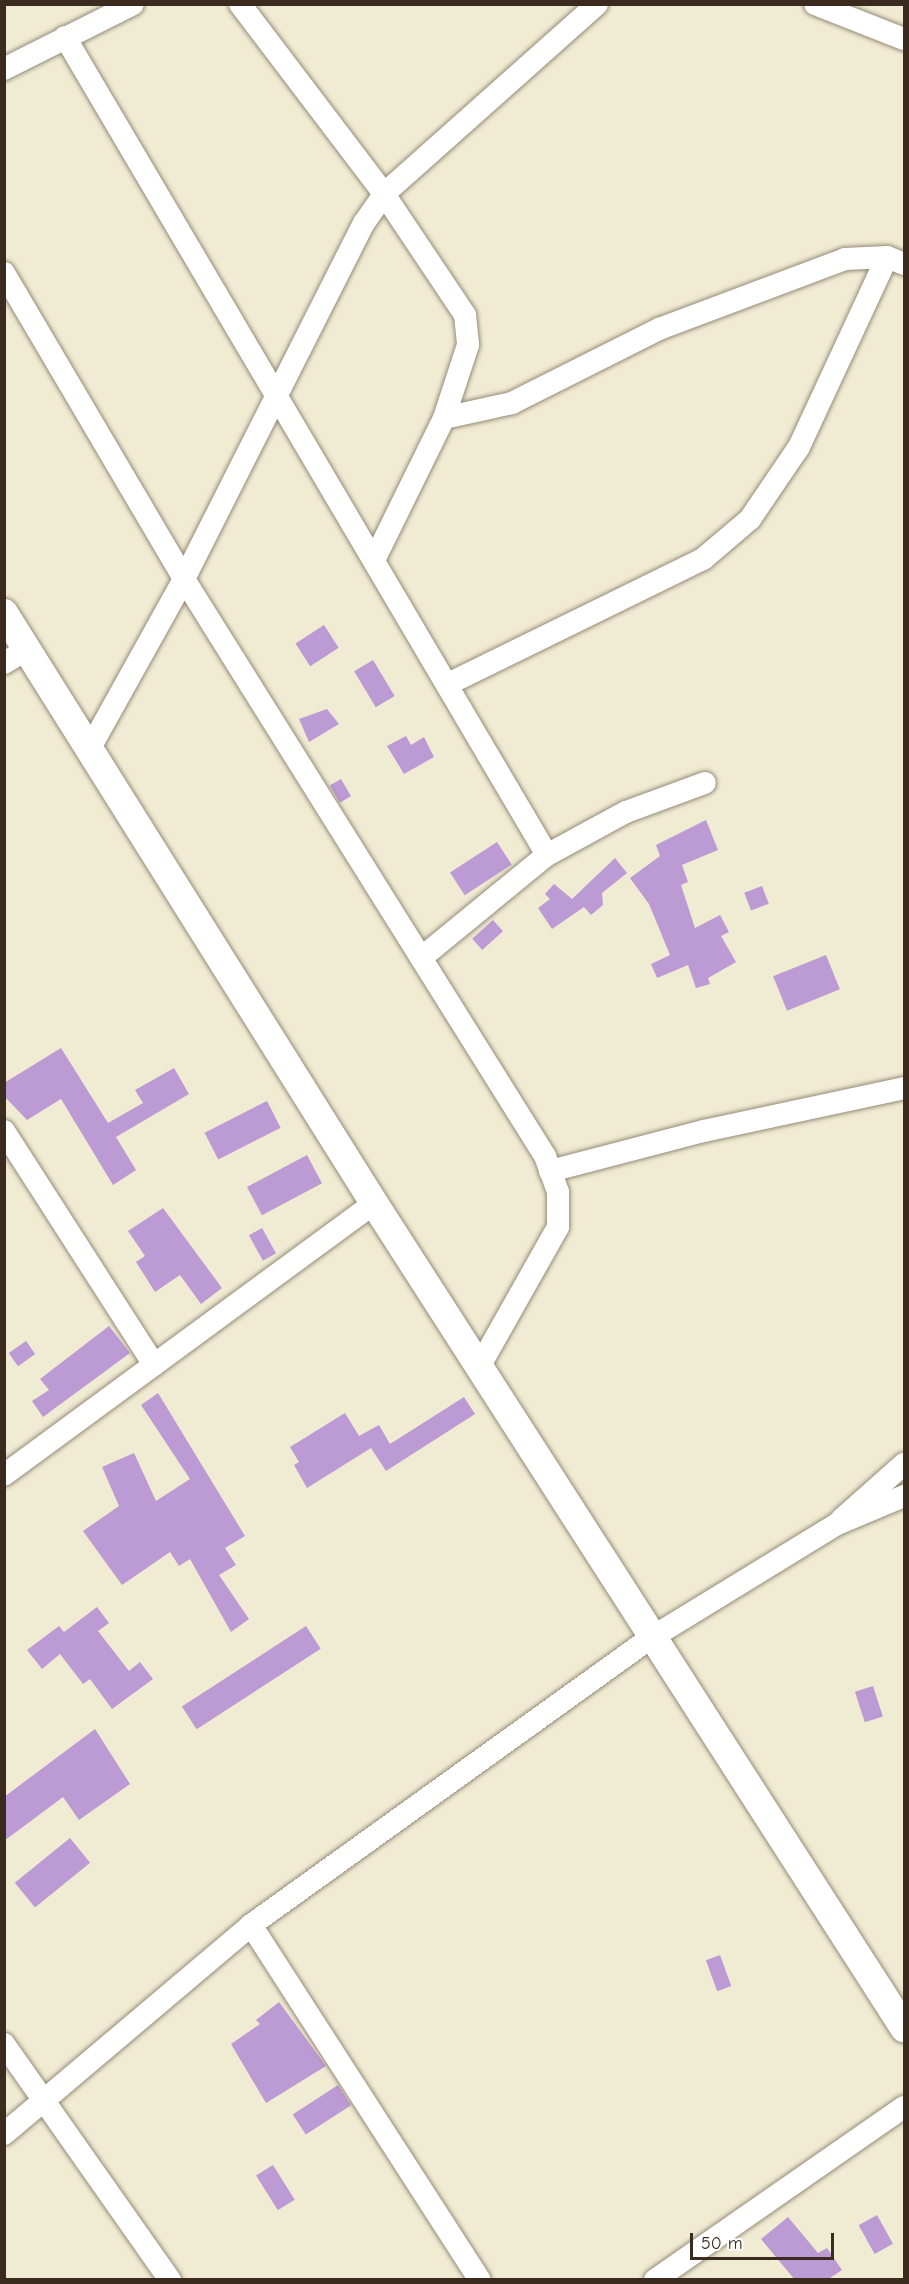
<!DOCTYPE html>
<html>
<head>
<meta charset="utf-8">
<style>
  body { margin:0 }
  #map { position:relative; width:909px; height:2284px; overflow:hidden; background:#f0ebd3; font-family:"Comic Neue",sans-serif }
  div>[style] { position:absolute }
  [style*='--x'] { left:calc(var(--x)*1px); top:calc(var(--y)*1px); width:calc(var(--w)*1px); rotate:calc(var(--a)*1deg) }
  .building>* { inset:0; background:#bc9ad4; transform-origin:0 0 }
  .roads { filter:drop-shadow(0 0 2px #968a78) drop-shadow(0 0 2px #968a78) }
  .minor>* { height:22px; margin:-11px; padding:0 11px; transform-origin:11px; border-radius:11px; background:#fff }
  .tertiary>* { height:28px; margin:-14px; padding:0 14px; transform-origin:14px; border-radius:14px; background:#fff }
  span { translate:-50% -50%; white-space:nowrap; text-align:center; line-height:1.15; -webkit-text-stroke:6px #fff; paint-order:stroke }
  .frame { position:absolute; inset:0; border:6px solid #3b2a1e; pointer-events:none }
  .scale { position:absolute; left:690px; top:2233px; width:144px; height:27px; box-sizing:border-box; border:3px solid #3b2a1e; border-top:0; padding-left:8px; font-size:18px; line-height:21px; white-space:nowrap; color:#3b2a1e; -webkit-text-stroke:4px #fff; paint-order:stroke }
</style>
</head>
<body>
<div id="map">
  <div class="building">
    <i style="left:324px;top:625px;width:27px;height:34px;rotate:57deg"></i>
    <i style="left:373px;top:660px;width:42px;height:22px;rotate:59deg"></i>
    <i style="clip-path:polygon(327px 709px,339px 724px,309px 742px,299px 719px)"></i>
    <i style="clip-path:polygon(406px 736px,411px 745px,424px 737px,434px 757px,404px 774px,387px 746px)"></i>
    <i style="left:341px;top:779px;width:20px;height:13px;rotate:60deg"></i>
    <i style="clip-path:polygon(706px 820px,718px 850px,682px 865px,688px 882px,681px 885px,695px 928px,720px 915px,729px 932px,721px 936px,736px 962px,708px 978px,710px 984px,696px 988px,688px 965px,657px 978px,651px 964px,670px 955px,649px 904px,630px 878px,660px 856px,656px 845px)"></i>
    <i style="left:497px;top:842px;width:27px;height:56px;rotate:57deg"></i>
    <i style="clip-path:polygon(615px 858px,627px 873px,602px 893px,603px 905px,591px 915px,584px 907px,552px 929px,538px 908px,550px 899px,545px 894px,554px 884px,572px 899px)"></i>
    <i style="left:762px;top:886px;width:19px;height:19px;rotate:69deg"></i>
    <i style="left:493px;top:920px;width:15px;height:28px;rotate:48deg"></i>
    <i style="left:826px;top:955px;width:37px;height:57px;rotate:68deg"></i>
    <i style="clip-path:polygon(61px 1048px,108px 1123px,143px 1103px,135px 1090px,174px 1068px,189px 1094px,116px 1137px,136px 1170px,113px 1185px,61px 1099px,27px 1120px,4px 1096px,4px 1083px)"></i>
    <i style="left:267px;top:1101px;width:30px;height:70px;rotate:63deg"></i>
    <i style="left:307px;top:1155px;width:32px;height:68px;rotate:62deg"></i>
    <i style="clip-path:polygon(163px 1208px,222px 1288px,201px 1304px,180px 1275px,155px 1292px,136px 1262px,145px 1256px,128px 1231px)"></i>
    <i style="left:262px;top:1228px;width:29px;height:15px;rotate:61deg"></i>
    <i style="clip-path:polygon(109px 1326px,130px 1353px,43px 1417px,32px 1401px,49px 1390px,40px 1379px)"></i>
    <i style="left:26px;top:1341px;width:16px;height:21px;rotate:55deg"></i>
    <i style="clip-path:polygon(158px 1393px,245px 1536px,225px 1548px,236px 1565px,219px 1575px,249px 1619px,231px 1632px,190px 1559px,179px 1566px,170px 1552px,122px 1585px,83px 1531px,119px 1506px,102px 1467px,134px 1453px,156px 1501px,190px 1479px,141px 1405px)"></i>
    <i style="clip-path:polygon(464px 1397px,475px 1414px,386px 1471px,371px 1448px,307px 1488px,294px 1465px,299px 1462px,290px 1447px,345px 1413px,359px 1436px,379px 1425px,390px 1444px)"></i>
    <i style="clip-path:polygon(97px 1607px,109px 1623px,98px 1631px,129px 1671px,140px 1662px,153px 1679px,112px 1709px,90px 1679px,83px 1684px,60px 1654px,42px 1669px,27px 1650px,59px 1626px,64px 1632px)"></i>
    <i style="left:306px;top:1626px;width:27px;height:148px;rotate:57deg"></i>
    <i style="left:873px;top:1686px;width:32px;height:19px;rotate:72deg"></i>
    <i style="clip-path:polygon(95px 1729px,130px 1784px,79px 1820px,63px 1797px,4px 1841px,4px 1797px)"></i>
    <i style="left:70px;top:1838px;width:32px;height:71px;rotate:51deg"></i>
    <i style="left:720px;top:1955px;width:33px;height:15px;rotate:70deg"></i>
    <i style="clip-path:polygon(279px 2002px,326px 2066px,266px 2103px,231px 2044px,260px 2024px,256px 2020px)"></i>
    <i style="left:338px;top:2085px;width:24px;height:54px;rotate:57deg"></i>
    <i style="left:273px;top:2165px;width:41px;height:20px;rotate:58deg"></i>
    <i style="left:877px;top:2215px;width:33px;height:21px;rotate:61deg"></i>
    <i style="clip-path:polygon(788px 2217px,818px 2253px,827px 2248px,842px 2270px,827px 2280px,795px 2280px,761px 2239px)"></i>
  </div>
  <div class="roads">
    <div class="minor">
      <i style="--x:240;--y:4;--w:238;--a:52.8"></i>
      <i style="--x:384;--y:194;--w:146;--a:56.2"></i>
      <i style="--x:465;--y:315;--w:30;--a:84"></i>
      <i style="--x:468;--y:345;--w:77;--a:108.2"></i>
      <i style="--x:444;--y:418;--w:158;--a:116.2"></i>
      <i style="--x:815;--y:4;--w:96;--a:21.5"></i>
      <i style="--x:65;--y:37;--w:949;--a:59.49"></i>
      <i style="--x:4;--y:69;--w:144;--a:-26.7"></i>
      <i style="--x:4;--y:273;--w:355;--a:59.5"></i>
      <i style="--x:184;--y:579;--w:681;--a:57.97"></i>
      <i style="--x:545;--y:1156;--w:38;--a:70"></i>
      <i style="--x:558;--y:1192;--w:35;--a:90"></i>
      <i style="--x:558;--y:1227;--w:161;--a:119.4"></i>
      <i style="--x:444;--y:418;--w:70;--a:-12.4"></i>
      <i style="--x:512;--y:403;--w:165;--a:-26.7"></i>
      <i style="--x:659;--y:329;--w:199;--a:-20.6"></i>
      <i style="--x:845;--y:259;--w:42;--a:-2.7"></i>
      <i style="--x:887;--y:257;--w:18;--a:22"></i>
      <i style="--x:4;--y:663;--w:27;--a:-31"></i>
      <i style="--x:448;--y:684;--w:284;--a:-26.1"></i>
      <i style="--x:703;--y:559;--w:62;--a:-40.4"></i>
      <i style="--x:750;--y:519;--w:87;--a:-55.8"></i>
      <i style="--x:799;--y:447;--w:209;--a:-65.1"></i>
      <i style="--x:90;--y:748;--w:193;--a:-60.9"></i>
      <i style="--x:184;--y:579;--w:399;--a:-63.2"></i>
      <i style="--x:364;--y:223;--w:35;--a:-55"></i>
      <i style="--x:384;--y:194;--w:285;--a:-41.7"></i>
      <i style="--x:421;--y:958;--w:163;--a:-39.3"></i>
      <i style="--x:547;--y:855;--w:90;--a:-28.6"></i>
      <i style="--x:626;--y:812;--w:84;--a:-20.2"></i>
      <i style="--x:4;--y:1131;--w:278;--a:57.3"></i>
      <i style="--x:550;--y:1171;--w:159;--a:-14.6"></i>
      <i style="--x:704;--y:1131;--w:205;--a:-12.1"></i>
      <i style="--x:4;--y:1475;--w:459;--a:-36.3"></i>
      <i style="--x:842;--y:1519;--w:83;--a:-41.6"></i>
      <i style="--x:251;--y:1925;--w:422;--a:57.2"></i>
      <i style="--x:4;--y:2044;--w:289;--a:54.9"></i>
      <i style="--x:4;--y:2134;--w:324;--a:-40.2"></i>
      <i style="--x:251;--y:1925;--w:492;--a:-35.7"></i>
      <i style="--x:651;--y:1638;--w:218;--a:-31.5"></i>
      <i style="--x:837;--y:1524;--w:73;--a:-22.7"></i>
      <i style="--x:655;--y:2280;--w:303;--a:-34.8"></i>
    </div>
    <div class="tertiary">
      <i style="--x:4;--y:613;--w:696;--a:57.91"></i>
      <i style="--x:374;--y:1203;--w:981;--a:57.28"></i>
    </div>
  </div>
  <div class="frame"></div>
  <div class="scale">50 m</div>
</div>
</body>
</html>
